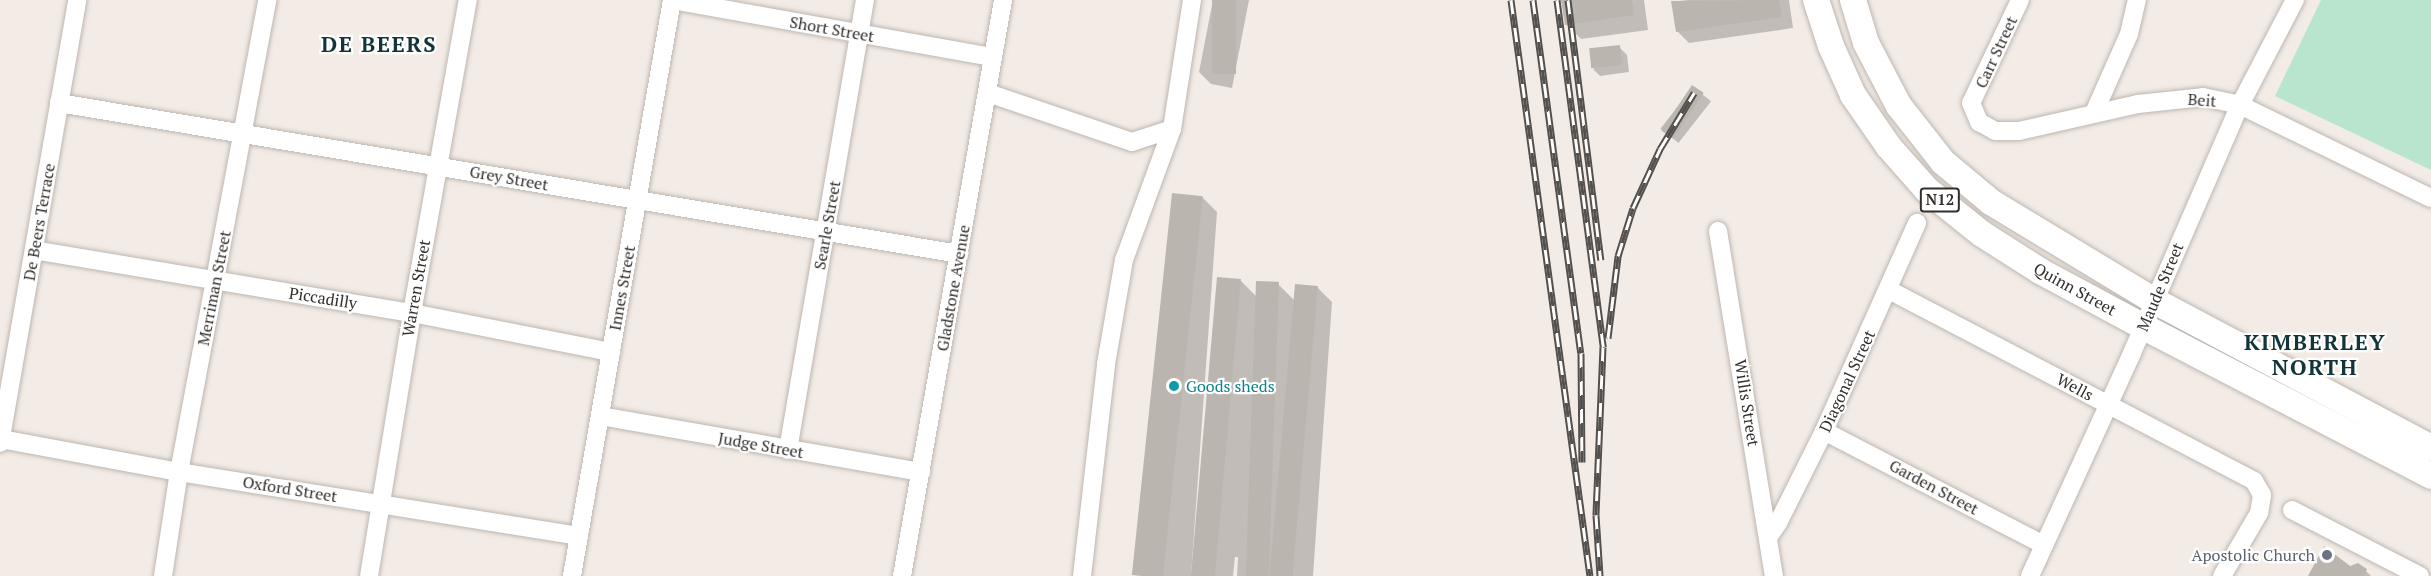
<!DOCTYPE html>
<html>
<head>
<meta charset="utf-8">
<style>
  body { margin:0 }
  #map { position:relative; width:2431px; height:576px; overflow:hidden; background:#f3ece6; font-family:"PT Serif",serif }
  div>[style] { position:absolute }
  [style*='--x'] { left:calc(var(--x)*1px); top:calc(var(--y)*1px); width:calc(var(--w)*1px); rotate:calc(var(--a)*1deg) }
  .green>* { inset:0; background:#b9e5ce }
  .shadow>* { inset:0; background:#0003; transform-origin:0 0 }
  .building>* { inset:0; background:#bbb5af; transform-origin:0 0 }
  .roads { filter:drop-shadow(0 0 2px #bdb6b1) drop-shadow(0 0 2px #bdb6b1) }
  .minor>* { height:18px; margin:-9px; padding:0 9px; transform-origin:9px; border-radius:9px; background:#fff }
  .highway>* { height:26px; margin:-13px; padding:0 13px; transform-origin:13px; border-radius:13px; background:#fff }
  .rail>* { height:7px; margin-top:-3.5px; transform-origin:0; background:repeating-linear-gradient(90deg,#fff 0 14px,#54504e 0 28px); box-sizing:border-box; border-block:2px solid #54504e }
  .dots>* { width:16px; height:16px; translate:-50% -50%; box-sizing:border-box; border:3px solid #fff; border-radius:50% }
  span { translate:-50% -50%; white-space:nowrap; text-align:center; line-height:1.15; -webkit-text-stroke:4.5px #fff; paint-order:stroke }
  .shield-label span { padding:2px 4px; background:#fff; border:2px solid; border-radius:4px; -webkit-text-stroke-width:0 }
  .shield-label { font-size:15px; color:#322f2d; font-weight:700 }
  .street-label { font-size:16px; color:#322f2d }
  .culture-label { font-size:16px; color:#0d838f }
  .left { translate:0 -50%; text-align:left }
  .worship-label { font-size:16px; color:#5b616d }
  .right { translate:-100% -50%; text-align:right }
  .district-label { font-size:22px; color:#133539; font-weight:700; letter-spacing:1.5px }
</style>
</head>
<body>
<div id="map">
  <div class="green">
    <i style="clip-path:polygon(2321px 0,2431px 0,2431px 170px,2275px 96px)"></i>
  </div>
  <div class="shadow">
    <i style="clip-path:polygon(1213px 0,1249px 0,1232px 88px,1211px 84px,1199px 72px)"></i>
    <i style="clip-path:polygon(1563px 0,1644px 0,1648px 30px,1581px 39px,1566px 24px)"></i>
    <i style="clip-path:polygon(1688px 0,1789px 0,1793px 28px,1689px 43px,1677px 31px,1673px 2px)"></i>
    <i style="clip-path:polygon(1619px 47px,1627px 55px,1629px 72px,1600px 76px,1593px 69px)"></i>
    <i style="left:1693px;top:87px;width:23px;height:53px;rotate:38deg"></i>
    <i style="clip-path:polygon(1202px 197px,1217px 212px,1191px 576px,1147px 576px)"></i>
    <i style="clip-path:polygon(1240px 280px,1256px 296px,1278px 284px,1295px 301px,1317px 287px,1332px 302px,1313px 576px,1237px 576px,1238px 557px,1235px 557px,1233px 576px,1194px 576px)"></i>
    <i style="clip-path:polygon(2350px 568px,2366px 571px,2371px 576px,2310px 576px)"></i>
  </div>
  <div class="building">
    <i style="left:1212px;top:0;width:24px;height:74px"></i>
    <i style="clip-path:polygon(1561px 0,1632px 0,1634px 15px,1565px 25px)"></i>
    <i style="clip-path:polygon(1779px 0,1782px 17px,1676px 32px,1671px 1px)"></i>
    <i style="left:1620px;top:45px;width:20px;height:31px;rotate:84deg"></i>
    <i style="left:1692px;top:85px;width:14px;height:55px;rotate:34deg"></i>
    <i style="left:1172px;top:193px;width:31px;height:384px;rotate:6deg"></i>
    <i style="left:1217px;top:277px;width:24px;height:300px;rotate:5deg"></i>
    <i style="left:1256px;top:281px;width:23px;height:296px;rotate:2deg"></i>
    <i style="left:1295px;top:284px;width:23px;height:293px;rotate:5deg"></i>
    <i style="clip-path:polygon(2324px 546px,2350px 566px,2358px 563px,2367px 569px,2364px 576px,2308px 576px)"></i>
  </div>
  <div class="roads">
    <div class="minor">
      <i style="--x:672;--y:0;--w:325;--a:10.1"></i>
      <i style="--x:2020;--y:0;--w:114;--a:115.4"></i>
      <i style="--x:1971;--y:103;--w:21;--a:67"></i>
      <i style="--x:1979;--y:122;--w:18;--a:29"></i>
      <i style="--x:1995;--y:131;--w:24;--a:0"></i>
      <i style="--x:2019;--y:131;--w:122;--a:-12.8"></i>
      <i style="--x:2138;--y:104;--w:65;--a:-6.1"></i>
      <i style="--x:2203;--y:97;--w:38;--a:12"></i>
      <i style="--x:2240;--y:105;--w:212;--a:26"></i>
      <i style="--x:988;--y:93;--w:152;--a:18.8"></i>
      <i style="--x:1132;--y:142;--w:42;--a:-18"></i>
      <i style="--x:59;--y:103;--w:913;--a:9.52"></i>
      <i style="--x:2094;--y:113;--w:86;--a:-66.1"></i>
      <i style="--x:2129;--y:34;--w:35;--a:-77"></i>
      <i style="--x:1718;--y:231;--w:350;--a:80.8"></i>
      <i style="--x:34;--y:250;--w:383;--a:9.5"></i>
      <i style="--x:412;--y:313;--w:203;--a:11.1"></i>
      <i style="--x:1889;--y:290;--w:412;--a:27.6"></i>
      <i style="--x:2254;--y:481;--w:16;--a:60"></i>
      <i style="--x:2262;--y:495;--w:18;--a:99"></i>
      <i style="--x:2259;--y:513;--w:73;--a:120.4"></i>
      <i style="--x:600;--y:416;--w:326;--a:9.9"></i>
      <i style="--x:1824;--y:431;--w:248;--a:27.4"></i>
      <i style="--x:1;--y:439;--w:181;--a:10.5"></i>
      <i style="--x:179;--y:472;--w:405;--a:9.1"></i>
      <i style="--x:0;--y:443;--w:450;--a:-80.1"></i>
      <i style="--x:788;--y:450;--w:457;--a:-80.3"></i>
      <i style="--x:2292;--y:510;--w:144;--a:27.3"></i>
      <i style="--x:1769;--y:536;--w:16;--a:-55"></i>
      <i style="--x:1778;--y:523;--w:103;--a:-63.4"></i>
      <i style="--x:1824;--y:431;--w:228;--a:-65.9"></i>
      <i style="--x:163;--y:576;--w:105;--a:-81.3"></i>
      <i style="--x:179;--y:472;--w:480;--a:-79.4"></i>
      <i style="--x:369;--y:576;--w:266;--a:-80.7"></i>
      <i style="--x:412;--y:313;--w:318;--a:-79.9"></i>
      <i style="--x:572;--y:576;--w:585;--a:-80.15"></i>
      <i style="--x:902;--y:576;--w:585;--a:-80.05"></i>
      <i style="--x:1082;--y:576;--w:213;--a:-83.5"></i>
      <i style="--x:1106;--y:364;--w:106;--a:-80.2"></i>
      <i style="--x:1124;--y:260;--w:140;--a:-69.9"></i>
      <i style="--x:1172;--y:129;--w:131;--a:-81.2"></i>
      <i style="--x:2030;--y:576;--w:245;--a:-65.4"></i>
      <i style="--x:2132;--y:353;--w:270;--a:-66.5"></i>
      <i style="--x:2240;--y:105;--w:119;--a:-62.4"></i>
    </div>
    <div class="highway">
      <i style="--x:1816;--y:0;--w:48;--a:71.9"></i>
      <i style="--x:1831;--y:46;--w:54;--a:65.8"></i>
      <i style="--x:1853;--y:95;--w:63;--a:55.3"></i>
      <i style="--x:1889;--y:147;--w:57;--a:48.5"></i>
      <i style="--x:1927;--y:190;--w:70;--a:38.7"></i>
      <i style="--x:1982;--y:234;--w:69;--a:32.5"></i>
      <i style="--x:2040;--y:271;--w:116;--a:28.3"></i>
      <i style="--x:2142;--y:326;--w:326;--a:27.4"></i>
      <i style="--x:1853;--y:0;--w:45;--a:73.2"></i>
      <i style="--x:1866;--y:43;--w:71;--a:62.4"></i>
      <i style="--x:1899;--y:106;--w:71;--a:51.8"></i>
      <i style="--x:1943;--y:162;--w:62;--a:39.8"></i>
      <i style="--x:1991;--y:202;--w:189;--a:31.2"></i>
      <i style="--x:2153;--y:300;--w:315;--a:28"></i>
    </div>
  </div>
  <div class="rail">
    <i style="--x:1511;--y:0;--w:581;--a:82.19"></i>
    <i style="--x:1533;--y:0;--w:356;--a:82.3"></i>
    <i style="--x:1581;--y:353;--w:109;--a:89.5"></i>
    <i style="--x:1557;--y:0;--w:350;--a:82.4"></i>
    <i style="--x:1603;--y:347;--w:168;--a:92.4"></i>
    <i style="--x:1596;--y:515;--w:61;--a:86.2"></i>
    <i style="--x:1568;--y:0;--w:262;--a:82.8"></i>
    <i style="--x:1608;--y:338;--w:83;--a:-83"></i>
    <i style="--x:1618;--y:256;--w:50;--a:-72.6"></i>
    <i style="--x:1633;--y:208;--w:65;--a:-65.4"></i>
    <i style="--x:1660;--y:149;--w:66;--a:-58.7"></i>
  </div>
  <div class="dots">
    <i style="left:1174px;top:386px;background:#0f9aa8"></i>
    <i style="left:2327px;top:555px;background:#6b7280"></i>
  </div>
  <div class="shield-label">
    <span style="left:1940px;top:200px">N12</span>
  </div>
  <div class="street-label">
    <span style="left:832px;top:29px;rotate:10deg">Short Street</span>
    <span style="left:1996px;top:52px;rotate:-65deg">Carr Street</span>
    <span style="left:2202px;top:100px;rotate:4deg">Beit</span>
    <span style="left:509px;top:178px;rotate:10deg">Grey Street</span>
    <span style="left:39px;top:222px;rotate:-80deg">De Beers Terrace</span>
    <span style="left:827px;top:225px;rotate:-80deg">Searle Street</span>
    <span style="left:2160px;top:287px;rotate:-67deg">Maude Street</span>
    <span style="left:214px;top:288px;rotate:-79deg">Merriman Street</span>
    <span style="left:416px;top:288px;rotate:-80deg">Warren Street</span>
    <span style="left:622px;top:288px;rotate:-80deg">Innes Street</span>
    <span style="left:953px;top:288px;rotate:-80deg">Gladstone Avenue</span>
    <span style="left:2075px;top:289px;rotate:29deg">Quinn Street</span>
    <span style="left:323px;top:298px;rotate:9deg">Piccadilly</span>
    <span style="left:1847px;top:381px;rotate:-65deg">Diagonal Street</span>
    <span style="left:2075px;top:387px;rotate:28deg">Wells</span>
    <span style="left:1747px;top:403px;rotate:81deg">Willis Street</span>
    <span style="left:761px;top:445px;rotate:10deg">Judge Street</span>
    <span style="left:1934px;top:487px;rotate:28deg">Garden Street</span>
    <span style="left:290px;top:489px;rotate:9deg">Oxford Street</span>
  </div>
  <div class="culture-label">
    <span class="left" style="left:1186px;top:386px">Goods sheds</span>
  </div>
  <div class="worship-label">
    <span class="right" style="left:2315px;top:555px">Apostolic Church</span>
  </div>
  <div class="district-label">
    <span style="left:379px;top:44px">DE BEERS</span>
    <span style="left:2315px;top:354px">KIMBERLEY<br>NORTH</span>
  </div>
</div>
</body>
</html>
